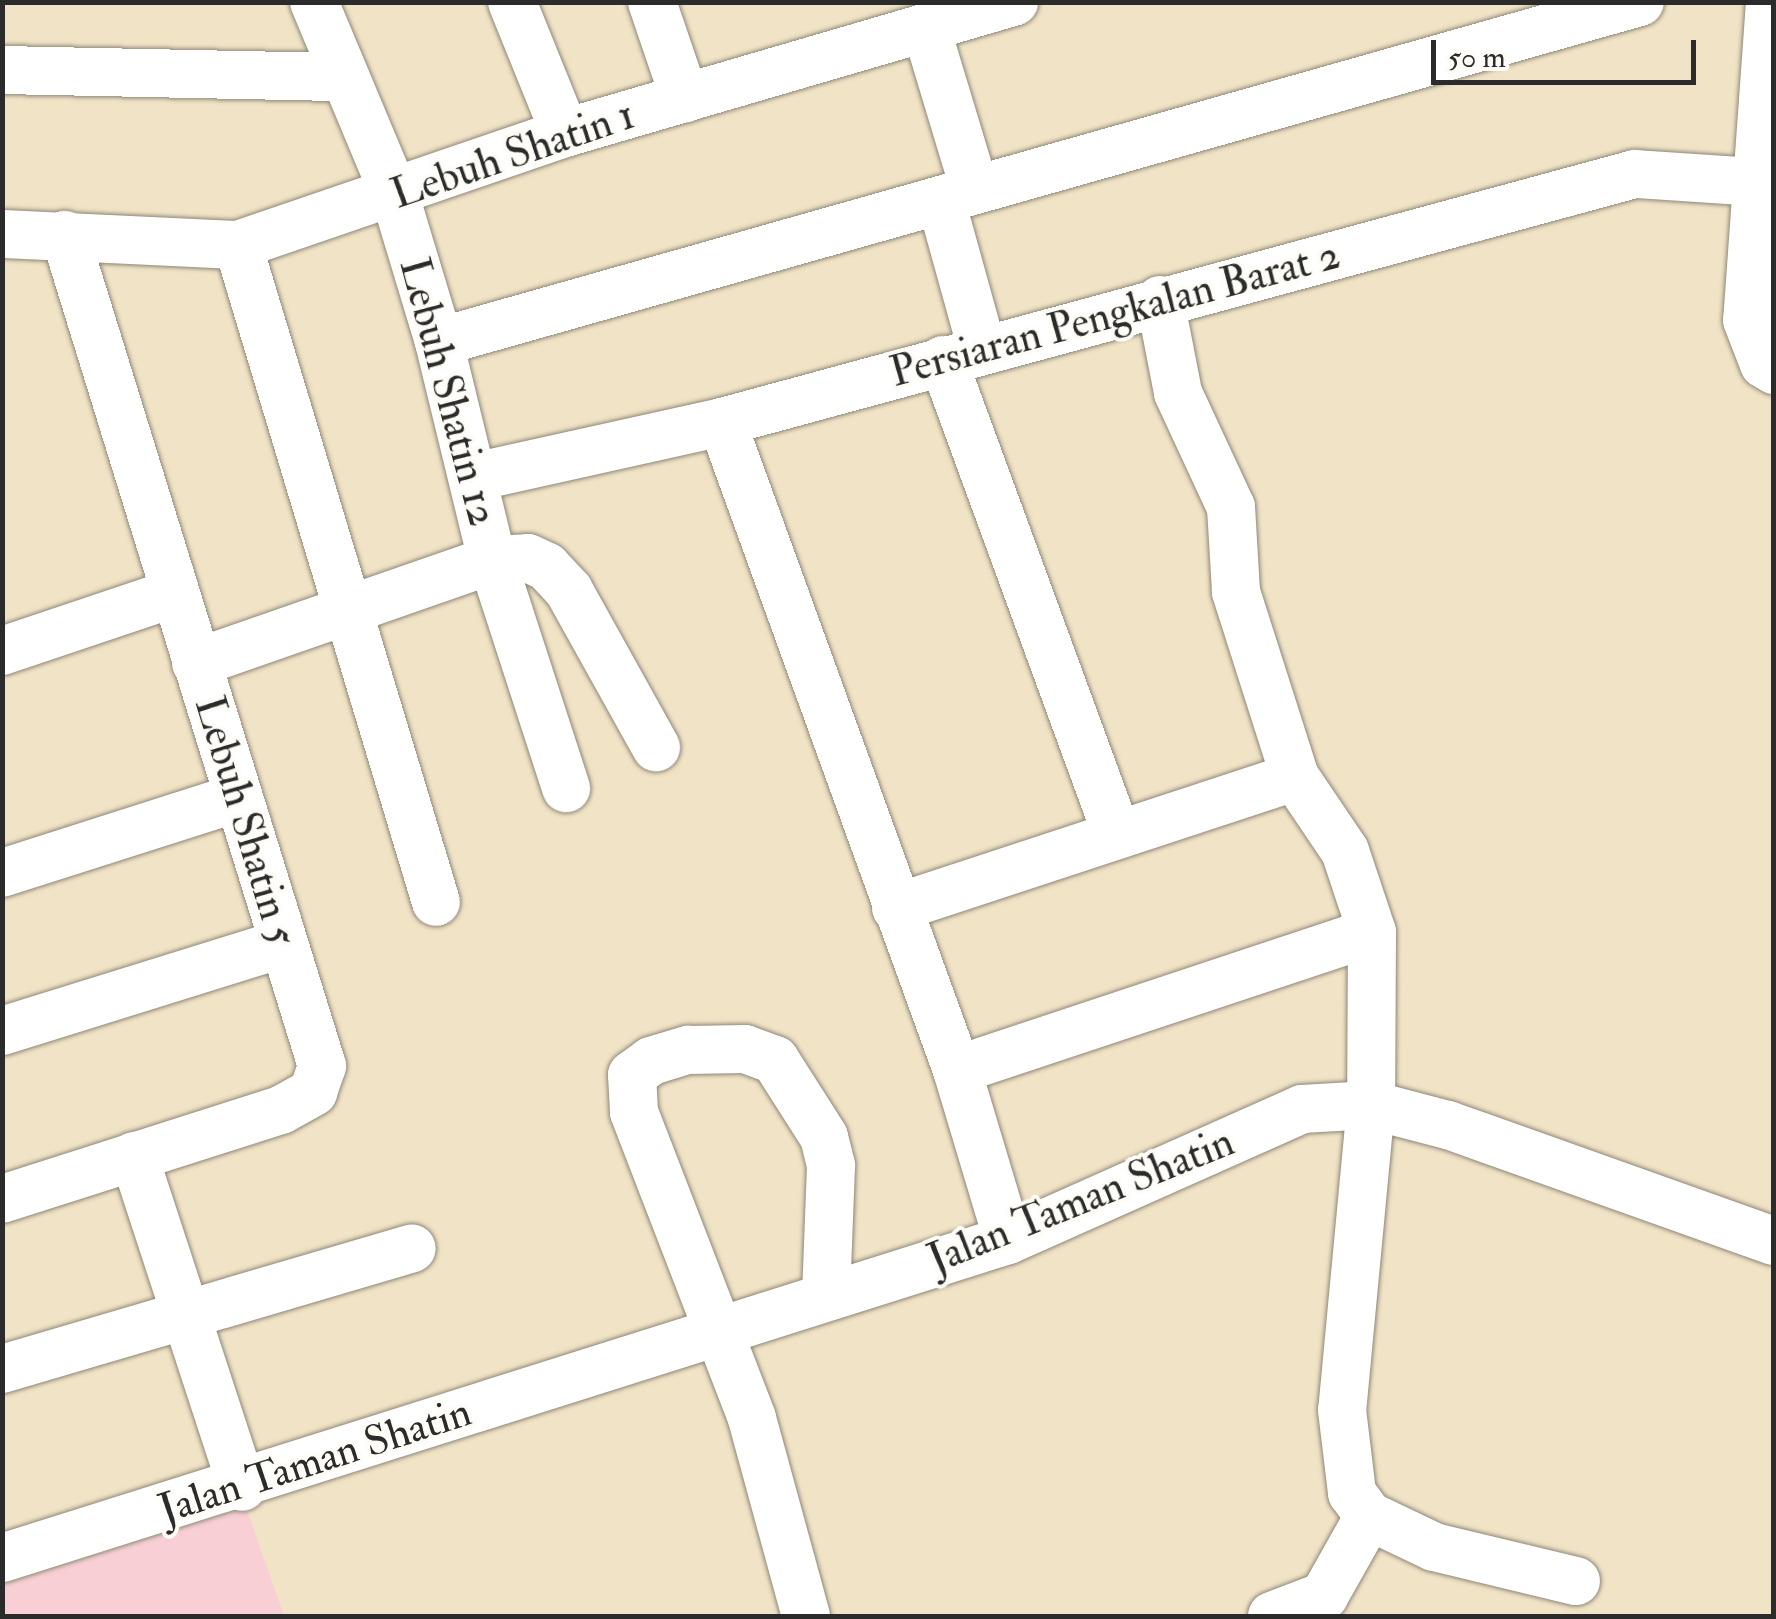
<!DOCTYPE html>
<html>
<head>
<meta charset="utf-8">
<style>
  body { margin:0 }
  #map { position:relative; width:1776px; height:1619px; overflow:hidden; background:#f1e3c6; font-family:"IM FELL Double Pica",serif }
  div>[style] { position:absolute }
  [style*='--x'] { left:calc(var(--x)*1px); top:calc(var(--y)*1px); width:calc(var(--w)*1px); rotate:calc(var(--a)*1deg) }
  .built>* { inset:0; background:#f7cfd5 }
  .roads { filter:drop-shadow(0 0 2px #8e8778) drop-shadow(0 0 2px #8e8778) }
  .minor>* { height:48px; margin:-24px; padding:0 24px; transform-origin:24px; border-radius:24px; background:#fff }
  span { translate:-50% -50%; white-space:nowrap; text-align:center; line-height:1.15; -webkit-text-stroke:8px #fdfcf7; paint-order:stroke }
  .street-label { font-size:42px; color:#2b2b2b }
  .frame { position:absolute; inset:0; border:5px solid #2b2b2b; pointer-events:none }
  .scale { position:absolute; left:1431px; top:40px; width:265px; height:45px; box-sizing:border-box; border:5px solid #2b2b2b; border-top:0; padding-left:12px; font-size:30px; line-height:35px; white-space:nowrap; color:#2b2b2b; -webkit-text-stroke:8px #fdfcf7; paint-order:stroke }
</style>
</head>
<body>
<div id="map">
  <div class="built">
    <i style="clip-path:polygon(246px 1507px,284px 1616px,3px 1616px,2px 1585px)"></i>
  </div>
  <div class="roads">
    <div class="minor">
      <i style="--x:314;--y:2;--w:210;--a:67.3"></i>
      <i style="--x:395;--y:196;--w:152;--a:73.2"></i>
      <i style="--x:439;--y:342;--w:224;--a:76.3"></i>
      <i style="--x:492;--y:560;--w:240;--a:72"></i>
      <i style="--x:512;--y:2;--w:141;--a:68"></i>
      <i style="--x:652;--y:2;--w:102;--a:71.2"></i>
      <i style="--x:1770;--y:2;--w:319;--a:94.1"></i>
      <i style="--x:1747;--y:320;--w:47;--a:68.9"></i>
      <i style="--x:1764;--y:364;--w:12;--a:31"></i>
      <i style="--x:926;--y:28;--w:169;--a:73.2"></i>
      <i style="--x:2;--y:70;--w:343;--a:1.2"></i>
      <i style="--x:941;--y:201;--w:154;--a:74.5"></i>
      <i style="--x:2;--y:234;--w:236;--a:2.7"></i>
      <i style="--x:238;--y:245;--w:346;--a:-18.9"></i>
      <i style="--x:565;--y:133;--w:468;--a:-16.3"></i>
      <i style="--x:238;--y:245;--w:686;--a:73.23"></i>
      <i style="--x:1160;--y:300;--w:95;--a:79"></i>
      <i style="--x:1178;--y:393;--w:126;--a:65.1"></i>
      <i style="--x:1231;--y:507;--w:85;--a:86.6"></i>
      <i style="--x:1236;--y:592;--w:194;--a:72.3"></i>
      <i style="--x:439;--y:342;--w:1248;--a:-15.81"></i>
      <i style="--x:943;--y:360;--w:503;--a:69.87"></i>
      <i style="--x:722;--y:422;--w:689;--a:70.07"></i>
      <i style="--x:957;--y:1070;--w:177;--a:73.3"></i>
      <i style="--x:474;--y:477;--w:254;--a:-12.5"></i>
      <i style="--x:722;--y:422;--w:946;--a:-15.2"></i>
      <i style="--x:1635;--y:174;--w:122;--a:3.8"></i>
      <i style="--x:2;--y:651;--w:182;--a:-18.6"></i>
      <i style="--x:196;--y:663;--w:313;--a:-19.2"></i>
      <i style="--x:492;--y:560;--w:36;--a:-3"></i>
      <i style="--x:528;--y:558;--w:21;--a:25"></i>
      <i style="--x:547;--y:567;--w:33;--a:47"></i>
      <i style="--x:569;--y:591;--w:179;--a:60.9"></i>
      <i style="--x:2;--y:873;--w:247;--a:-17.7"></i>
      <i style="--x:896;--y:908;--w:420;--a:-18.2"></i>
      <i style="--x:1295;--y:777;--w:89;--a:56"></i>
      <i style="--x:1345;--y:851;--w:85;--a:71.6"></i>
      <i style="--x:1372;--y:932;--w:173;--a:90.3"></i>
      <i style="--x:1371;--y:1105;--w:306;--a:95.4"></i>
      <i style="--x:1342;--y:1410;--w:84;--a:83.1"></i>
      <i style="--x:1352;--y:1493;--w:29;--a:54"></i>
      <i style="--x:1369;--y:1516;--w:72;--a:25.5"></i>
      <i style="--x:1434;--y:1547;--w:146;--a:13.5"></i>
      <i style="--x:2;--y:1031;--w:293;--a:-17.3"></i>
      <i style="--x:957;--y:1070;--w:437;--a:-18.4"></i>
      <i style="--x:134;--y:1156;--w:348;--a:71.9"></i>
      <i style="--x:2;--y:1199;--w:293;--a:-17.7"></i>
      <i style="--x:281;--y:1110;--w:37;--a:-29"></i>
      <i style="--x:313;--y:1092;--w:28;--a:-71"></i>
      <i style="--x:322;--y:1066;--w:870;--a:-107.19"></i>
      <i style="--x:2;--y:1369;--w:427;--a:-16.4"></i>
      <i style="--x:2;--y:1558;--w:1055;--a:-17.54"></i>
      <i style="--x:1008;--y:1240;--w:322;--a:-24"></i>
      <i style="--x:1302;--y:1109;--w:69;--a:-3.3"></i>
      <i style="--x:1371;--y:1105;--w:80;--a:14.6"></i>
      <i style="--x:1448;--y:1125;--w:346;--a:19.6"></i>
      <i style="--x:806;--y:1616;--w:205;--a:-105.3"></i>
      <i style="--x:752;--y:1418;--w:328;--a:-111.1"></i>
      <i style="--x:634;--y:1112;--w:37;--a:-93"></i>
      <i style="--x:632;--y:1075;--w:24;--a:-36"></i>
      <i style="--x:651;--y:1061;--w:39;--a:-17"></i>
      <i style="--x:688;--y:1050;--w:57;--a:-1"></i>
      <i style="--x:745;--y:1049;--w:32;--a:20"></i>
      <i style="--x:775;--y:1060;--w:91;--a:57.5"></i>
      <i style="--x:824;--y:1137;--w:30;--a:76"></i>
      <i style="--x:831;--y:1166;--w:129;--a:92.2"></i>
      <i style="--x:1272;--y:1616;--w:56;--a:-21"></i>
      <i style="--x:1324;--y:1596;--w:92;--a:-60.6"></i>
    </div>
  </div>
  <div class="street-label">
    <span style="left:513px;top:155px;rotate:-19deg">Lebuh Shatin 1</span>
    <span style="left:1115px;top:314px;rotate:-15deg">Persiaran Pengkalan Barat 2</span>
    <span style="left:448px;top:392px;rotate:75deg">Lebuh Shatin 12</span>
    <span style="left:245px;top:821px;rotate:73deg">Lebuh Shatin 5</span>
    <span style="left:1081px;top:1201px;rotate:-22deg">Jalan Taman Shatin</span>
    <span style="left:315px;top:1461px;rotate:-18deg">Jalan Taman Shatin</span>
  </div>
  <div class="frame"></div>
  <div class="scale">50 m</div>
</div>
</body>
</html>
